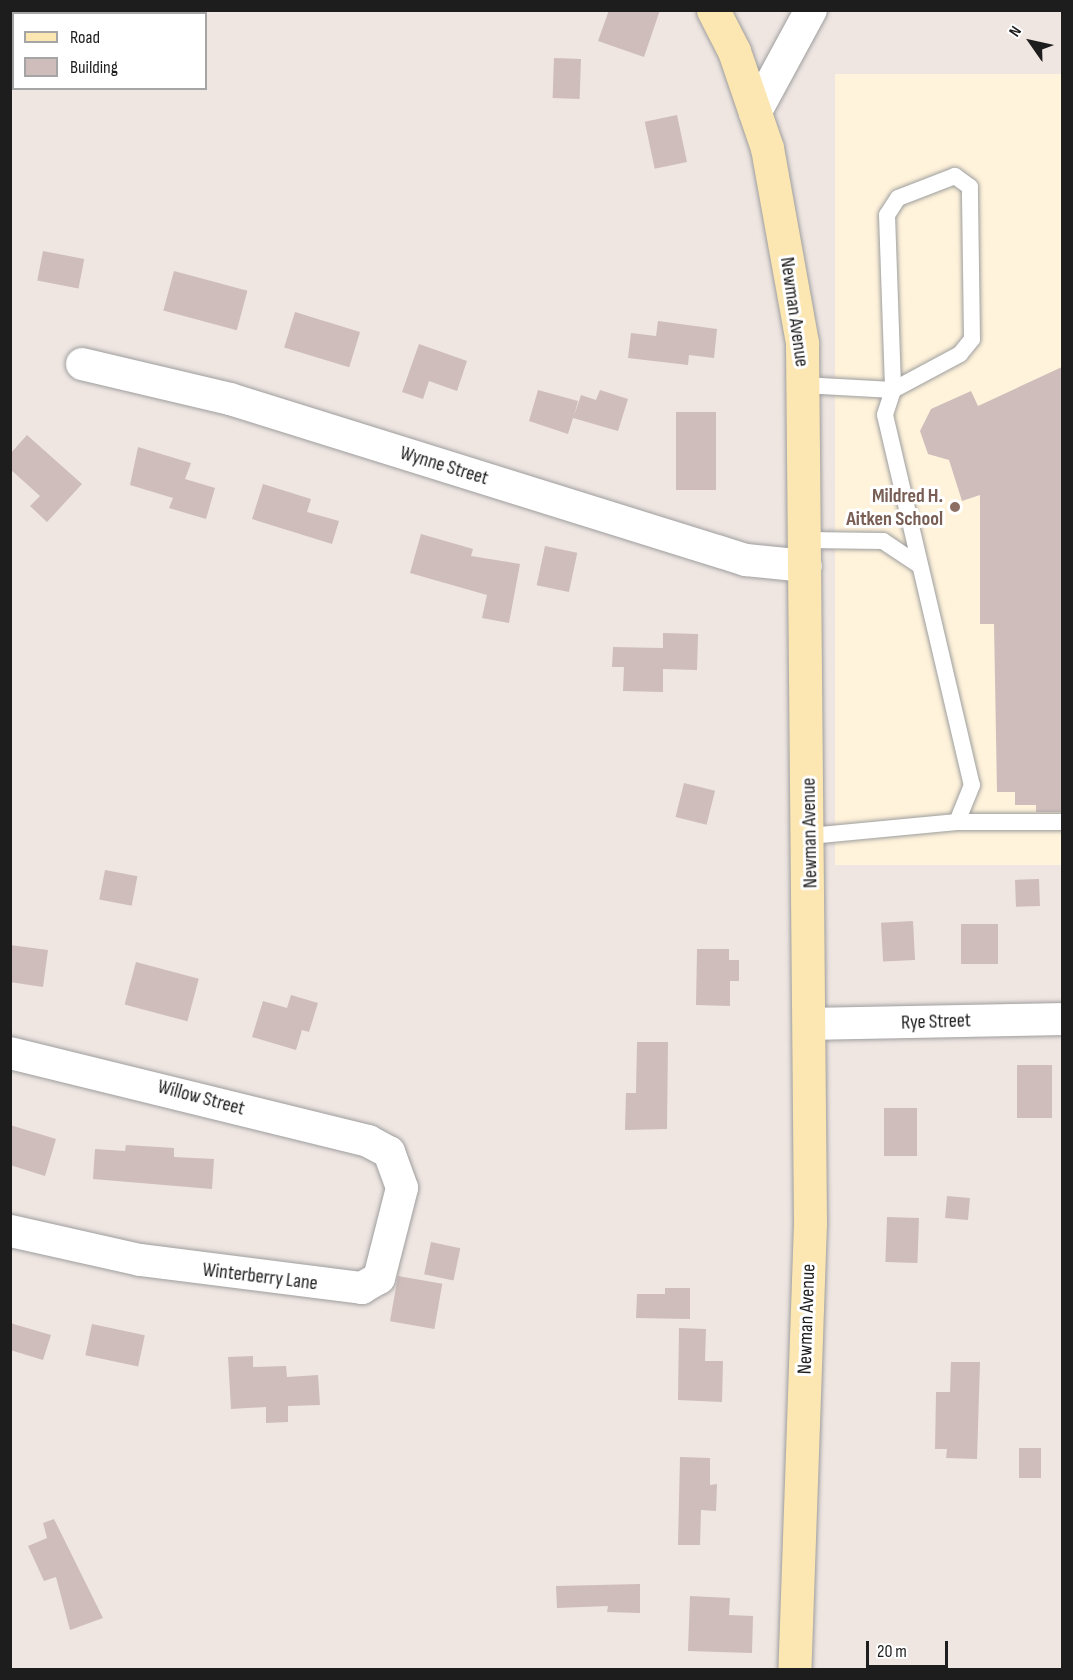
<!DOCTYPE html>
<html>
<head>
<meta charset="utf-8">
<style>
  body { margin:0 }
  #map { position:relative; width:1073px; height:1680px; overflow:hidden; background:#efe6e2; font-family:"Sofia Sans Condensed",sans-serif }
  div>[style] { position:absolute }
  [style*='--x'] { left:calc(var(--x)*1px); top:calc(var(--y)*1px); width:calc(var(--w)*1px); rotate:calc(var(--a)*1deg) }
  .education>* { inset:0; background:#fff3db; transform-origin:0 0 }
  .building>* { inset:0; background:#cebdbb; transform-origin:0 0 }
  .roads { filter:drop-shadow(0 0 2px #9e9e9e) drop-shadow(0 0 2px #9e9e9e) }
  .lane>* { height:16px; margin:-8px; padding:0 8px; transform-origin:8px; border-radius:8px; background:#fff }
  .street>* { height:32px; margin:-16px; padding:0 16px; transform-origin:16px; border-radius:16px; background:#fff }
  .secondary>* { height:33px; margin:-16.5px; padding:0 16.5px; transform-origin:16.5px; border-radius:16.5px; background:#fce7b3 }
  .dots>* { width:16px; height:16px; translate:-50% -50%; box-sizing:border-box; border:3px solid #fff; border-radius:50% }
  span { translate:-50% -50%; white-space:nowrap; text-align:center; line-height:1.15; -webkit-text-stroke:6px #fff; paint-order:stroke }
  .street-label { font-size:20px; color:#1d1d1d }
  .education-label { font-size:20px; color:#785e54; font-weight:700 }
  .right { translate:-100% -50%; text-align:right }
  .frame { position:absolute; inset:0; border:12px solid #1d1d1d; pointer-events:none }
  .legend { position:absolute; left:12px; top:12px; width:195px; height:78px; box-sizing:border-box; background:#fff; border:2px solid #a5a5a5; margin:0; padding:8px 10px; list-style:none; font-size:18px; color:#1d1d1d }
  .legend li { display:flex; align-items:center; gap:12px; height:30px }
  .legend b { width:30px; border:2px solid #a5a5a5 }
  .north { position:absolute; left:1001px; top:12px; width:60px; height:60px; -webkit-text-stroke:4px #fff; paint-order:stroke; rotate:304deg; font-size:16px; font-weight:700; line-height:24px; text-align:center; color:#1d1d1d }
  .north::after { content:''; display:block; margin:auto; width:21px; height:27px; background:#1d1d1d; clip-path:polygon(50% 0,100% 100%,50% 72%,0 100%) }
  .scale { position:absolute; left:866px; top:1641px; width:82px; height:27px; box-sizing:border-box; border:3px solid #1d1d1d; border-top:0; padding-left:8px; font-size:18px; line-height:21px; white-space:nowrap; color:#1d1d1d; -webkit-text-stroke:4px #fff; paint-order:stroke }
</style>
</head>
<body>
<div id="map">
  <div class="education">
    <i style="left:1062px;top:74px;width:791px;height:227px;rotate:90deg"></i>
  </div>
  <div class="building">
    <i style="clip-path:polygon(609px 10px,660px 10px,644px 57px,598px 41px)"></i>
    <i style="left:554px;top:58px;width:27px;height:40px;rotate:2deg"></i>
    <i style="left:677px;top:115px;width:48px;height:33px;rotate:78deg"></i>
    <i style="left:43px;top:251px;width:42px;height:30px;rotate:11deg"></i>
    <i style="left:174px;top:271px;width:76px;height:41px;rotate:15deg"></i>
    <i style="left:295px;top:312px;width:68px;height:37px;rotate:17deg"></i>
    <i style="clip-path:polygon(658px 321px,717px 329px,714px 358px,689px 355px,688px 365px,628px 358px,631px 333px,656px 336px)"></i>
    <i style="clip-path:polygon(419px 344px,467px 361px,457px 391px,429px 381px,423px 399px,402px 392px)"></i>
    <i style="clip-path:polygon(1062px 367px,1062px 804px,1061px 812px,1036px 812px,1036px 805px,1015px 805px,1015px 792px,997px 792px,994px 624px,980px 624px,980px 495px,962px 501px,949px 460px,928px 454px,920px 431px,931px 409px,971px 391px,978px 406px)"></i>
    <i style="clip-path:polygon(538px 390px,578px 401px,574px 416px,581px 395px,596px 400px,600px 390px,628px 399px,618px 431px,573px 418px,568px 434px,529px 421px)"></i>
    <i style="left:676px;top:412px;width:40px;height:78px"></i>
    <i style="clip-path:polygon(27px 435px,82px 484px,47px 522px,30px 506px,40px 496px,10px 469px,10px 454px)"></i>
    <i style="clip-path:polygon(138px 447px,191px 463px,185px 479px,215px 488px,206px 519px,169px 508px,173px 498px,130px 485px)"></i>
    <i style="clip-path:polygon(263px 484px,311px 499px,307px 512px,339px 521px,332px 544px,252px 519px)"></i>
    <i style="clip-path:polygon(421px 534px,473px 549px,471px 556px,520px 564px,509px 623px,482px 618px,487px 595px,410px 573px)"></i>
    <i style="left:545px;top:546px;width:33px;height:40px;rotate:12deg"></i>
    <i style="clip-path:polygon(663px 633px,698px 634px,697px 670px,663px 669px,663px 692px,623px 691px,624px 667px,612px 667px,613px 647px,663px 648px)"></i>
    <i style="left:684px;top:783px;width:32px;height:35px;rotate:14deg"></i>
    <i style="left:105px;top:870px;width:33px;height:30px;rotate:11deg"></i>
    <i style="left:1039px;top:879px;width:27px;height:24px;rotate:88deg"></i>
    <i style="left:913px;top:921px;width:39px;height:32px;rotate:87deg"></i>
    <i style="left:961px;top:924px;width:37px;height:40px"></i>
    <i style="clip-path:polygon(10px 945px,48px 950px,43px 987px,10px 982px)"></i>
    <i style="clip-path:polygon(697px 949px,729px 949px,729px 960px,739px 960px,739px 981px,730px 981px,730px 1006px,696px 1005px)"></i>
    <i style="left:136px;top:962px;width:65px;height:44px;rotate:15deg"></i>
    <i style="clip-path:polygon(291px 995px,318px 1003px,309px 1032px,302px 1030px,296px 1050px,252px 1037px,263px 1001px,287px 1008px)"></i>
    <i style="clip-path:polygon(637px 1042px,668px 1042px,667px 1129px,625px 1130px,626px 1093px,636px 1093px)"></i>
    <i style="left:1017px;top:1065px;width:35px;height:53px"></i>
    <i style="left:884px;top:1108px;width:33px;height:48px"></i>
    <i style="clip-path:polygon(10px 1125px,56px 1139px,45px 1176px,10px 1165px)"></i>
    <i style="clip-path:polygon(126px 1145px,174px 1148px,174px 1157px,214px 1159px,212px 1189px,93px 1179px,95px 1149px,125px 1151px)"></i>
    <i style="left:947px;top:1196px;width:23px;height:22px;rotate:5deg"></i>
    <i style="left:887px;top:1217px;width:32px;height:45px;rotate:2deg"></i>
    <i style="left:431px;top:1242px;width:30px;height:33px;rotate:12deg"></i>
    <i style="left:398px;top:1276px;width:45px;height:46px;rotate:10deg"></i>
    <i style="clip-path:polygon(665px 1288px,690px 1288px,690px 1319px,636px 1318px,637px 1294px,665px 1294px)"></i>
    <i style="clip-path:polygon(10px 1323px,51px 1335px,43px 1360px,10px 1350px)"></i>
    <i style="left:92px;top:1324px;width:54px;height:32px;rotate:12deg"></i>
    <i style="clip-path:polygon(679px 1328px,706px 1329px,705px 1361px,723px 1361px,722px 1402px,678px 1400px)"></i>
    <i style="clip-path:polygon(253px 1356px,253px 1367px,286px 1366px,287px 1377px,318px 1375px,320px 1405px,288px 1406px,288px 1422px,266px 1423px,266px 1407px,231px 1409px,228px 1357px)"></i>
    <i style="clip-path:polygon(951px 1362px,980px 1362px,977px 1459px,946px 1458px,947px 1449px,935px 1449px,936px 1392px,950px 1392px)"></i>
    <i style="left:1019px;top:1448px;width:22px;height:30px"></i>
    <i style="clip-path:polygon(680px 1457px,710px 1458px,710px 1485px,717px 1484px,716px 1511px,701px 1510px,700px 1545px,678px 1545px)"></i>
    <i style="clip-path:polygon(54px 1519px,103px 1618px,70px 1630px,56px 1577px,44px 1581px,28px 1546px,47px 1538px,43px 1523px)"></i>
    <i style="clip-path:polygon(640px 1584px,640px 1613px,607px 1612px,608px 1606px,557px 1608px,556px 1586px)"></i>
    <i style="clip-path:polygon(690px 1596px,730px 1598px,729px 1615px,753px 1616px,752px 1653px,688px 1651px)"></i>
  </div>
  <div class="roads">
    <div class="lane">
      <i style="--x:803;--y:385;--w:90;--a:3.2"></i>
      <i style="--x:893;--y:390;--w:76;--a:-28.2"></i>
      <i style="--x:960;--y:354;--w:19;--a:-51"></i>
      <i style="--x:972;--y:339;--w:152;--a:-90.8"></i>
      <i style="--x:970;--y:187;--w:19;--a:-144"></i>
      <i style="--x:955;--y:176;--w:61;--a:158.9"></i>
      <i style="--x:898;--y:198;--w:20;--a:123"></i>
      <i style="--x:887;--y:215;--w:175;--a:88"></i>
      <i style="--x:893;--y:390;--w:26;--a:108"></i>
      <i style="--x:885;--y:415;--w:380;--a:76.8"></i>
      <i style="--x:972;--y:785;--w:40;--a:112"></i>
      <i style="--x:957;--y:822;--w:148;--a:174.6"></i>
      <i style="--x:805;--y:540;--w:78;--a:0.7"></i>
      <i style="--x:883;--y:541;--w:43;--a:33.7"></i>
      <i style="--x:957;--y:822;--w:105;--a:0"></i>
    </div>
    <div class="street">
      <i style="--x:755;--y:113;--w:117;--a:-61.5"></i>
      <i style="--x:82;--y:364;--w:152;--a:13.3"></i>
      <i style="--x:230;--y:399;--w:541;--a:17.33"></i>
      <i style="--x:746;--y:560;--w:60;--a:5.7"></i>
      <i style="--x:810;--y:1024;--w:252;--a:-1.1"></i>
      <i style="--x:10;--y:1053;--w:369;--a:13.8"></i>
      <i style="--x:368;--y:1141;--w:24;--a:28"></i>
      <i style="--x:389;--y:1152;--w:38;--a:70"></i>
      <i style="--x:402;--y:1188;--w:93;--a:104.3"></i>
      <i style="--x:379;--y:1278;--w:20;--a:150"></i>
      <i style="--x:362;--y:1288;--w:224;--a:-172.8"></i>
      <i style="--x:140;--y:1260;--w:133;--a:-167.4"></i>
    </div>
    <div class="secondary">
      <i style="--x:713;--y:10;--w:46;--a:62.9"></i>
      <i style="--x:734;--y:51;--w:102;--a:71.2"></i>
      <i style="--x:767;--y:148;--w:198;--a:79.8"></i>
      <i style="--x:802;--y:343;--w:880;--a:89.48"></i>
      <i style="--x:810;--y:1223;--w:447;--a:92"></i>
    </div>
  </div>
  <div class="dots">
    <i style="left:955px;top:507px;background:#8d6e63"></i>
  </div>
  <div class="street-label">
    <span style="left:794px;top:312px;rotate:82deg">Newman Avenue</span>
    <span style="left:444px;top:466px;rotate:17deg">Wynne Street</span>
    <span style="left:810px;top:833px;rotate:-91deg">Newman Avenue</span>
    <span style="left:936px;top:1022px;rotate:-2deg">Rye Street</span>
    <span style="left:201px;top:1098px;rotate:15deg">Willow Street</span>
    <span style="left:260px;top:1277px;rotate:7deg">Winterberry Lane</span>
    <span style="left:807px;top:1319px;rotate:-88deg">Newman Avenue</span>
  </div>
  <div class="education-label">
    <span class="right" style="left:943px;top:508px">Mildred H.<br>Aitken School</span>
  </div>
  <div class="frame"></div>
  <ul class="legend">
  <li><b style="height:8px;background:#fce7b3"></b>Road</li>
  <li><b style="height:16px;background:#cebdbb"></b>Building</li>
  </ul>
  <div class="north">N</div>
  <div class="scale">20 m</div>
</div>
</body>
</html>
